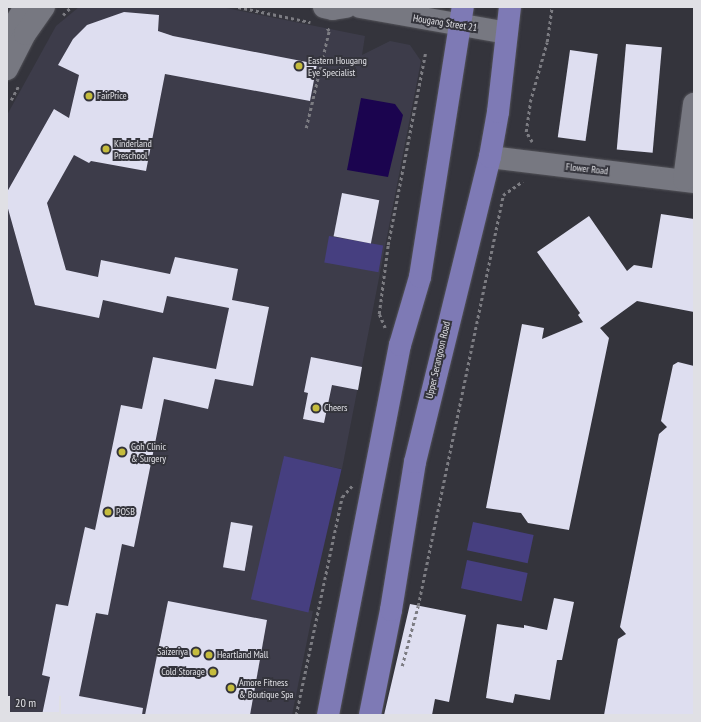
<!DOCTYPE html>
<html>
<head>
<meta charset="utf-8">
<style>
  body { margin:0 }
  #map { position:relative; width:701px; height:722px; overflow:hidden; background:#34343c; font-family:"PT Sans Narrow",sans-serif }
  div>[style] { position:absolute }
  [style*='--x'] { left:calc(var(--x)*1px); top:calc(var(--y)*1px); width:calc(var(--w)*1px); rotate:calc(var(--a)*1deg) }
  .built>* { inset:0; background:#3d3c4a }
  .green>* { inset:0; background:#463f80; transform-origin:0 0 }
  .water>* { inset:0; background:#1b044f }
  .building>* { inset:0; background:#dedef0; transform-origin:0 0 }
  .path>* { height:2.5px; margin-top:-1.25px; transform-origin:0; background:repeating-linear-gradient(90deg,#7c7c82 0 3px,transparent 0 6px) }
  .roads { filter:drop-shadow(0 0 1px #535359) drop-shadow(0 0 1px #535359) }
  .minor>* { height:22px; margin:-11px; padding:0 11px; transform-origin:11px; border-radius:11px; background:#777881 }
  .major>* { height:22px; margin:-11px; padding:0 11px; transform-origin:11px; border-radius:11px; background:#7e7ab5 }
  .dots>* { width:11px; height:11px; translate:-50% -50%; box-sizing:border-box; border:2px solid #34343c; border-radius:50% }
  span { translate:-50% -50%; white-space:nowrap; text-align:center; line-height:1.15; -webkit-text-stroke:4px #34343c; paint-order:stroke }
  .street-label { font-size:10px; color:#e0e0e5 }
  .poi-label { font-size:10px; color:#e0e0e5 }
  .left { translate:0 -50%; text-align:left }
  .right { translate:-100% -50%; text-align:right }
  .frame { position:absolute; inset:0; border:8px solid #e0e0e5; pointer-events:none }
  .scale { position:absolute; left:8px; top:696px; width:53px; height:18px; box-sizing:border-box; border:2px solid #e0e0e5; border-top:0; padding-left:5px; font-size:12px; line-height:14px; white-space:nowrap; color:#e0e0e5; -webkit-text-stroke:3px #34343c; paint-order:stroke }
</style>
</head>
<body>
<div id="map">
  <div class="built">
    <i style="clip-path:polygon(79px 7px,221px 7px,365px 36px,362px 55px,390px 41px,410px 45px,421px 61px,342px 469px,284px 457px,256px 600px,313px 611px,292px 715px,7px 715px,7px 115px,56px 26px)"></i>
  </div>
  <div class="green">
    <i style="left:329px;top:236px;width:55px;height:27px;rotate:10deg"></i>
    <i style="left:284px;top:456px;width:59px;height:147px;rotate:13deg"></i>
    <i style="left:473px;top:522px;width:62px;height:29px;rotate:12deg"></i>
    <i style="left:467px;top:560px;width:62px;height:29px;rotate:12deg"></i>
  </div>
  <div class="water">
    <i style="clip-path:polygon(361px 98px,395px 104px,403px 115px,388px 177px,347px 170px)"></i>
  </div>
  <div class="building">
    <i style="clip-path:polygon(124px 12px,159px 15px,158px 31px,173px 36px,317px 64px,310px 101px,165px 74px,146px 171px,91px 161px,89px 163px,74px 155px,47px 203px,66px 270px,98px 277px,101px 260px,170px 274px,175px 257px,238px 269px,232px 300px,269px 307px,253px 386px,215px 379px,208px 409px,164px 399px,134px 547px,122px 544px,108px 615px,96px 613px,79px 696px,143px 708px,142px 715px,42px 715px,50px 677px,42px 675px,56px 604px,68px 606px,85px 527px,95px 530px,121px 405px,142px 409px,153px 357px,216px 369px,229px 308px,167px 296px,163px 313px,103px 300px,99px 318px,35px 305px,7px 205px,7px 192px,54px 109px,69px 118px,79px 75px,58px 65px,73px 39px,87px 25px)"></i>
    <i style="left:626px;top:44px;width:36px;height:106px;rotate:5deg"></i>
    <i style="left:570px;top:50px;width:28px;height:88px;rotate:8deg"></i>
    <i style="left:342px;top:193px;width:38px;height:44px;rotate:11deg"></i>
    <i style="clip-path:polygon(661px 214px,694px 219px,694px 312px,637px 301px,600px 328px,609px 338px,569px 530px,528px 523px,521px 513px,486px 508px,522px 324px,544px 328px,542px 339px,583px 322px,578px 315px,580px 313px,537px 252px,589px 216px,627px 271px,634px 265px,652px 268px)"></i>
    <i style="clip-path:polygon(311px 357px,362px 367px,358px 390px,332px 385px,324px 423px,303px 419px,308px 393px,304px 392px)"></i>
    <i style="clip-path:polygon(678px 362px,694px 366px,694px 715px,604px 715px,618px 639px,626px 634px,620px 627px,659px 434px,667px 427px,661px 421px,673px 365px)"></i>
    <i style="left:231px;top:522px;width:22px;height:46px;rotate:10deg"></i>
    <i style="clip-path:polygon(554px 598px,574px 602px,562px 660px,557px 660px,550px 700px,515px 694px,513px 703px,486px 698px,497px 624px,524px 628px,524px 625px,547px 630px)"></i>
    <i style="clip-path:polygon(168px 601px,267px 620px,250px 715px,145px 715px)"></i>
    <i style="clip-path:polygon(410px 604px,466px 615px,449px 702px,435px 699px,432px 715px,384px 715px)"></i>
  </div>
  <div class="path">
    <i style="--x:238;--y:7;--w:74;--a:11.8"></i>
    <i style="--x:63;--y:15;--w:11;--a:-45"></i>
    <i style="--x:11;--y:100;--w:17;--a:-62"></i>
    <i style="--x:306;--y:128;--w:100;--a:-76.7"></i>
    <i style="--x:329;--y:31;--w:4;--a:-124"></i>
    <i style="--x:532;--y:142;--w:12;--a:-121"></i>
    <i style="--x:526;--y:132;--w:30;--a:-82"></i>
    <i style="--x:530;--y:102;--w:62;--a:-74.2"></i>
    <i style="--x:547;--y:42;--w:35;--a:-82"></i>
    <i style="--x:385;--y:328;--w:15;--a:-113"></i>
    <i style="--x:379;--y:314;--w:70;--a:-82.6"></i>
    <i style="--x:388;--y:245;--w:195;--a:-79"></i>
    <i style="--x:402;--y:666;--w:62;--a:-75.1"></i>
    <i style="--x:418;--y:606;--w:420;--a:-78.3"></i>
    <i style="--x:503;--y:195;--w:24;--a:-35"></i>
    <i style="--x:296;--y:715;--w:223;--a:-78.1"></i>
    <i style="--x:342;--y:497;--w:15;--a:-48"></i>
  </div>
  <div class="roads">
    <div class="minor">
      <i style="--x:324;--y:7;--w:9;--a:13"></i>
      <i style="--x:333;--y:9;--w:13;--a:-9"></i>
      <i style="--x:360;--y:7;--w:149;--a:10"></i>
      <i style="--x:7;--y:36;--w:34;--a:-58"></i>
      <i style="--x:7;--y:69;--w:39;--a:-63"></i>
      <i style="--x:25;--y:34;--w:33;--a:-55"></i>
      <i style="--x:490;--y:157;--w:206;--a:7"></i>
      <i style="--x:684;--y:180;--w:77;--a:-82.5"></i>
    </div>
    <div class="major">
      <i style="--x:328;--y:715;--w:377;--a:-79"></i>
      <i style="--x:400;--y:345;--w:71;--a:-73.6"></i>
      <i style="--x:420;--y:277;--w:273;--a:-81"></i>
      <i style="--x:370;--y:715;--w:107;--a:-78.7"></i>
      <i style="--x:391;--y:610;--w:150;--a:-80.8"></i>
      <i style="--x:415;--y:462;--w:314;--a:-76.2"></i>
      <i style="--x:490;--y:157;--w:46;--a:-79.9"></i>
      <i style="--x:498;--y:112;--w:106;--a:-83.5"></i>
    </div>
  </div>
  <div class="dots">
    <i style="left:299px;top:66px;background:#c5bc3d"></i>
    <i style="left:89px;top:96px;background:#c5bc3d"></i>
    <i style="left:106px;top:149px;background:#c5bc3d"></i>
    <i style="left:316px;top:408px;background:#c5bc3d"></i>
    <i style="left:122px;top:452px;background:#c5bc3d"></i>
    <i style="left:108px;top:512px;background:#c5bc3d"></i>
    <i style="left:196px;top:652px;background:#c5bc3d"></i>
    <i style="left:209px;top:655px;background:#c5bc3d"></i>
    <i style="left:213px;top:672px;background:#c5bc3d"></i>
    <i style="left:231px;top:688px;background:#c5bc3d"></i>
  </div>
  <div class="street-label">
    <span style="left:445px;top:23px;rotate:9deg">Hougang Street 21</span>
    <span style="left:587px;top:169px;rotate:6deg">Flower Road</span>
    <span style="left:438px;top:360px;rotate:-77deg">Upper Serangoon Road</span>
  </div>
  <div class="poi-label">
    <span class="left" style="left:308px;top:66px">Eastern Hougang<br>Eye Specialist</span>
    <span class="left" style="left:97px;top:96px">FairPrice</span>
    <span class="left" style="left:114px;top:149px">Kinderland<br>Preschool</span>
    <span class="left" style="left:324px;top:408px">Cheers</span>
    <span class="left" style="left:131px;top:452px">Goh Clinic<br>&amp; Surgery</span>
    <span class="left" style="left:116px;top:512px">POSB</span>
    <span class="right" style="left:188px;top:652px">Saizeriya</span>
    <span class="left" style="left:217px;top:655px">Heartland Mall</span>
    <span class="right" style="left:205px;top:672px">Cold Storage</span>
    <span class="left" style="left:239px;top:688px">Amore Fitness<br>&amp; Boutique Spa</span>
  </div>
  <div class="frame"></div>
  <div class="scale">20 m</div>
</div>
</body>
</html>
